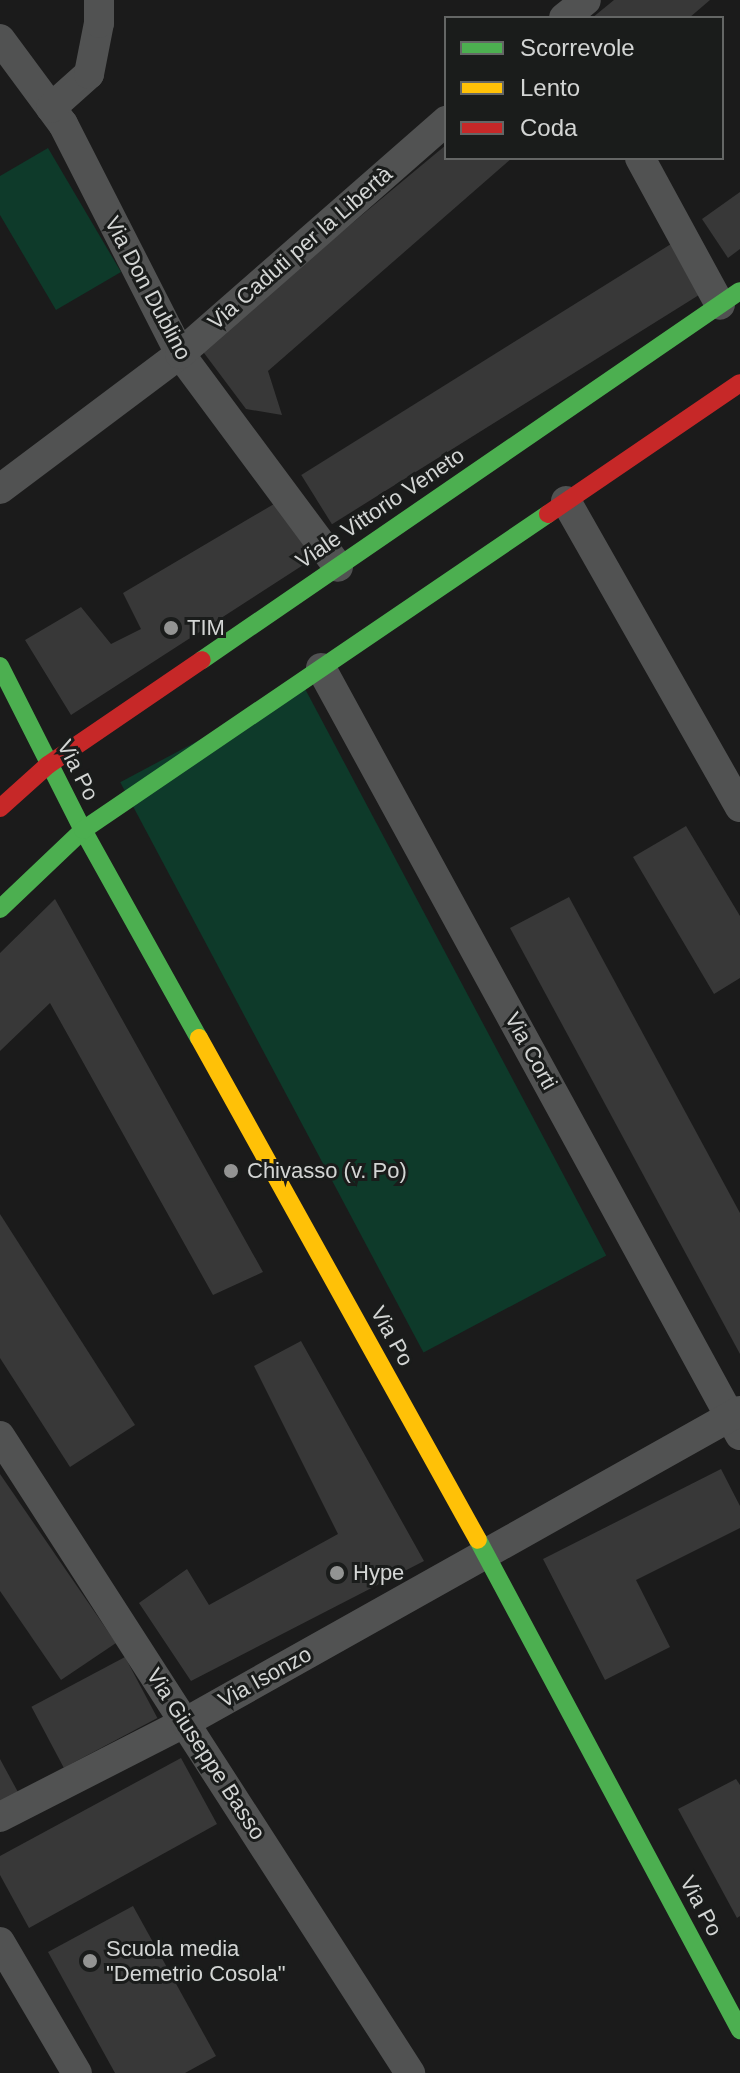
<!DOCTYPE html>
<html>
<head>
<meta charset="utf-8">
<style>
  body { margin:0 }
  #map { position:relative; width:740px; height:2073px; overflow:hidden; background:#1b1b1b; font-family:Arial,sans-serif }
  div>[style] { position:absolute }
  [style*='--x'] { left:calc(var(--x)*1px); top:calc(var(--y)*1px); width:calc(var(--w)*1px); rotate:calc(var(--a)*1deg) }
  .green>* { inset:0; background:#0e3a2a; transform-origin:0 0 }
  .building>* { inset:0; background:#383838; transform-origin:0 0 }
  .street>* { height:30px; margin:-15px; padding:0 15px; transform-origin:15px; border-radius:15px; background:#515252 }
  .fast>* { height:18px; margin:-9px; padding:0 9px; transform-origin:9px; border-radius:9px; background:#4caf50 }
  .slow>* { height:18px; margin:-9px; padding:0 9px; transform-origin:9px; border-radius:9px; background:#ffc107 }
  .jam>* { height:18px; margin:-9px; padding:0 9px; transform-origin:9px; border-radius:9px; background:#c62828 }
  .dots>* { width:22px; height:22px; translate:-50% -50%; box-sizing:border-box; border:4px solid #1a1c1b; border-radius:50% }
  span { translate:-50% -50%; white-space:nowrap; text-align:center; line-height:1.15; -webkit-text-stroke:6px #1a1c1b; paint-order:stroke }
  .street-label { font-size:22px; color:#d3d5d4 }
  .poi-label { font-size:22px; color:#d3d5d4 }
  .left { translate:0 -50%; text-align:left }
  .legend { position:absolute; left:444px; top:16px; width:280px; height:144px; box-sizing:border-box; background:#1a1c1b; border:2px solid #646665; margin:0; padding:10px 14px; list-style:none; font-size:24px; color:#d3d5d4 }
  .legend li { display:flex; align-items:center; gap:16px; height:40px }
  .legend b { width:40px; border:2px solid #646665 }
</style>
</head>
<body>
<div id="map">
  <div class="green">
    <i style="clip-path:polygon(48px 148px,121px 272px,56px 310px,0 215px,0 176px)"></i>
    <i style="left:303px;top:685px;width:646px;height:207px;rotate:62deg"></i>
  </div>
  <div class="building">
    <i style="clip-path:polygon(614px 0,710px 0,689px 18px,592px 18px)"></i>
    <i style="clip-path:polygon(446px 145px,446px 158px,512px 158px,268px 371px,282px 415px,246px 409px,201px 349px)"></i>
    <i style="clip-path:polygon(740px 192px,740px 249px,728px 258px,702px 219px)"></i>
    <i style="left:671px;top:244px;width:58px;height:436px;rotate:58deg"></i>
    <i style="clip-path:polygon(274px 504px,314px 558px,71px 715px,25px 640px,81px 607px,111px 644px,141px 629px,123px 593px)"></i>
    <i style="clip-path:polygon(686px 826px,740px 916px,740px 978px,714px 994px,633px 857px)"></i>
    <i style="clip-path:polygon(569px 897px,740px 1213px,740px 1354px,510px 928px)"></i>
    <i style="clip-path:polygon(55px 899px,263px 1272px,213px 1295px,50px 1003px,0 1051px,0 953px)"></i>
    <i style="clip-path:polygon(0 1214px,135px 1425px,70px 1467px,0 1358px)"></i>
    <i style="clip-path:polygon(301px 1341px,424px 1561px,191px 1681px,139px 1603px,187px 1569px,209px 1605px,338px 1534px,254px 1366px)"></i>
    <i style="clip-path:polygon(721px 1469px,740px 1506px,740px 1528px,636px 1580px,670px 1647px,605px 1680px,543px 1559px)"></i>
    <i style="clip-path:polygon(0 1474px,116px 1643px,61px 1680px,0 1591px)"></i>
    <i style="left:125px;top:1657px;width:69px;height:106px;rotate:62deg"></i>
    <i style="clip-path:polygon(181px 1758px,217px 1824px,29px 1928px,0 1875px,0 1856px)"></i>
    <i style="clip-path:polygon(0 1759px,19px 1794px,0 1805px)"></i>
    <i style="clip-path:polygon(736px 1779px,740px 1785px,740px 1916px,737px 1918px,678px 1809px)"></i>
    <i style="clip-path:polygon(133px 1906px,216px 2056px,185px 2073px,115px 2073px,48px 1952px)"></i>
  </div>
  <div class="street">
    <i style="--x:564;--y:18;--w:28;--a:-39"></i>
    <i style="--x:0;--y:39;--w:106;--a:53.5"></i>
    <i style="--x:63;--y:124;--w:258;--a:63"></i>
    <i style="--x:180;--y:354;--w:265;--a:53.4"></i>
    <i style="--x:51;--y:108;--w:51;--a:-41.8"></i>
    <i style="--x:89;--y:74;--w:52;--a:-78.9"></i>
    <i style="--x:99;--y:23;--w:23;--a:-90"></i>
    <i style="--x:640;--y:158;--w:167;--a:61.4"></i>
    <i style="--x:0;--y:489;--w:225;--a:-36.9"></i>
    <i style="--x:180;--y:354;--w:354;--a:-41.2"></i>
    <i style="--x:566;--y:501;--w:352;--a:60.4"></i>
    <i style="--x:321;--y:668;--w:874;--a:61.35"></i>
    <i style="--x:0;--y:1436;--w:758;--a:57.23"></i>
    <i style="--x:0;--y:1817;--w:209;--a:-27.1"></i>
    <i style="--x:186;--y:1722;--w:635;--a:-29.31"></i>
    <i style="--x:0;--y:1942;--w:152;--a:59.6"></i>
  </div>
  <div class="fast">
    <i style="--x:202;--y:660;--w:652;--a:-34.45"></i>
    <i style="--x:0;--y:666;--w:184;--a:63.2"></i>
    <i style="--x:83;--y:830;--w:238;--a:60.9"></i>
    <i style="--x:0;--y:909;--w:115;--a:-43.6"></i>
    <i style="--x:83;--y:830;--w:562;--a:-34.2"></i>
    <i style="--x:478;--y:1540;--w:556;--a:61.87"></i>
  </div>
  <div class="slow">
    <i style="--x:199;--y:1038;--w:574;--a:60.94"></i>
  </div>
  <div class="jam">
    <i style="--x:548;--y:514;--w:232;--a:-34.3"></i>
    <i style="--x:0;--y:808;--w:64;--a:-41.9"></i>
    <i style="--x:48;--y:765;--w:186;--a:-34.3"></i>
  </div>
  <div class="dots">
    <i style="left:171px;top:628px;background:#939493"></i>
    <i style="left:231px;top:1171px;background:#939493"></i>
    <i style="left:337px;top:1573px;background:#939493"></i>
    <i style="left:90px;top:1961px;background:#939493"></i>
  </div>
  <div class="street-label">
    <span style="left:300px;top:248px;rotate:-41deg">Via Caduti per la Libertà</span>
    <span style="left:148px;top:288px;rotate:62deg">Via Don Dublino</span>
    <span style="left:380px;top:508px;rotate:-34deg">Viale Vittorio Veneto</span>
    <span style="left:78px;top:770px;rotate:63deg">Via Po</span>
    <span style="left:531px;top:1051px;rotate:61deg">Via Corti</span>
    <span style="left:392px;top:1336px;rotate:61deg">Via Po</span>
    <span style="left:265px;top:1677px;rotate:-29deg">Via Isonzo</span>
    <span style="left:206px;top:1754px;rotate:57deg">Via Giuseppe Basso</span>
    <span style="left:701px;top:1906px;rotate:62deg">Via Po</span>
  </div>
  <div class="poi-label">
    <span class="left" style="left:187px;top:628px">TIM</span>
    <span class="left" style="left:247px;top:1171px">Chivasso (v. Po)</span>
    <span class="left" style="left:353px;top:1573px">Hype</span>
    <span class="left" style="left:106px;top:1961px">Scuola media<br>"Demetrio Cosola"</span>
  </div>
  <ul class="legend">
  <li><b style="height:10px;background:#4caf50"></b>Scorrevole</li>
  <li><b style="height:10px;background:#ffc107"></b>Lento</li>
  <li><b style="height:10px;background:#c62828"></b>Coda</li>
  </ul>
</div>
</body>
</html>
